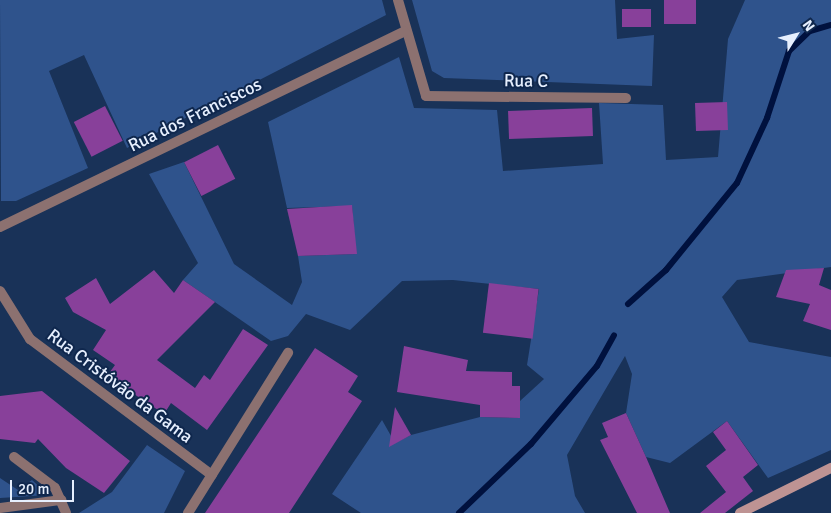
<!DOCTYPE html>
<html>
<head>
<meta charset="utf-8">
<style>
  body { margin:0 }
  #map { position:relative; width:831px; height:513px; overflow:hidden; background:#193258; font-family:Signika,sans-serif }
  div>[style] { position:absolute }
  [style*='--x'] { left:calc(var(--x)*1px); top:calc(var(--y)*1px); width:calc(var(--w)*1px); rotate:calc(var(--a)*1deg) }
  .green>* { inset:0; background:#2f538c }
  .stream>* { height:6px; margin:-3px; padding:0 3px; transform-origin:3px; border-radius:3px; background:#00113e }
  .building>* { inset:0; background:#88409a; transform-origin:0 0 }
  .lane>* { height:10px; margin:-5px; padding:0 5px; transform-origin:5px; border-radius:5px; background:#8c7170 }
  .street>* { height:10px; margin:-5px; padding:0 5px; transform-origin:5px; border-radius:5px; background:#8c7170 }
  .secondary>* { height:10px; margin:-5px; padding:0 5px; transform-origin:5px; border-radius:5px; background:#be9393 }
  span { translate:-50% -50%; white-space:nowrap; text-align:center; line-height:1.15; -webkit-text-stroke:4px #0f274d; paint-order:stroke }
  .street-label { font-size:18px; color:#e6effe }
  .north { position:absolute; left:771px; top:10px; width:50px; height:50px; -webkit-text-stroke:4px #0f274d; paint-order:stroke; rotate:54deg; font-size:14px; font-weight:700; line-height:20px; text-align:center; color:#e6effe }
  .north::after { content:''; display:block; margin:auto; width:18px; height:22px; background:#e6effe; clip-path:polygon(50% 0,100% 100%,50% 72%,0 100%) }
  .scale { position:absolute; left:10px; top:480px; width:64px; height:22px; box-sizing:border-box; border:2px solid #e6effe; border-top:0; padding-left:6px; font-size:15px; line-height:18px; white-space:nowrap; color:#e6effe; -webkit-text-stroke:4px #0f274d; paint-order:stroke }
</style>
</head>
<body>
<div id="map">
  <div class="green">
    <i style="clip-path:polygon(0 0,382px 0,386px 15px,127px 148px,84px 55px,49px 71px,88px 168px,16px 201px,1px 201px)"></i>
    <i style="clip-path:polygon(412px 0,615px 0,617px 39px,654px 35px,652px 86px,444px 78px,432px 71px)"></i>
    <i style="clip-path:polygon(745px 0,831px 0,831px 267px,737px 280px,722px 297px,749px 342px,831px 357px,831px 450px,768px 478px,727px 421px,670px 463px,646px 457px,626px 413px,632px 374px,625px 356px,567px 455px,575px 496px,585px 513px,361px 513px,332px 494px,382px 420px,395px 443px,411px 435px,480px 417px,520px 418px,520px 401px,544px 379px,527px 365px,539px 289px,453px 280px,402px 281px,350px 330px,306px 314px,288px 336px,271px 341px,183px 280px,198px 263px,149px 174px,184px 162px,234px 264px,292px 305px,302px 282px,298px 256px,356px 254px,352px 206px,287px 208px,268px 122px,399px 57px,414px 108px,497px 110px,503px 171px,603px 164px,599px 103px,663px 105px,666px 160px,718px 157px,728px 39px)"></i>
    <i style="clip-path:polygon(147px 445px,185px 471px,164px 513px,79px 513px,112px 492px)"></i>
    <i style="clip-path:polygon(0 478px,18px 490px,32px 480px,48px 495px,0 498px)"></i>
  </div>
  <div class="stream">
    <i style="--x:628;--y:304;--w:51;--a:-41.8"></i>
    <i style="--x:666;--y:270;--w:112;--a:-50.8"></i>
    <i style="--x:737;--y:183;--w:72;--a:-65.2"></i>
    <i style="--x:767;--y:118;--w:71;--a:-71.8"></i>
    <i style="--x:789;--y:51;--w:29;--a:-44"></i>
    <i style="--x:810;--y:31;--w:22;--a:-16"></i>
    <i style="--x:459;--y:513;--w:100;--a:-43.8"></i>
    <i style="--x:531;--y:444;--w:102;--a:-49.8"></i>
    <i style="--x:597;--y:366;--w:35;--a:-61"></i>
  </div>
  <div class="building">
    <i style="left:664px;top:0;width:32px;height:24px"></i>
    <i style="left:622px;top:9px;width:29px;height:18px"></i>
    <i style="left:727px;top:102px;width:28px;height:32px;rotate:88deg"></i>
    <i style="left:105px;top:106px;width:39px;height:35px;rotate:63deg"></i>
    <i style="left:592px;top:108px;width:28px;height:84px;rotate:88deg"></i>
    <i style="left:218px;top:145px;width:38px;height:38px;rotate:63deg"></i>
    <i style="clip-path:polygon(352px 205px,357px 254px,298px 256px,287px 209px)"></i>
    <i style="clip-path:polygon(824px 268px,819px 285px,831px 290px,831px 330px,803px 321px,810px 304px,776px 297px,786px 270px)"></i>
    <i style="clip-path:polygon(154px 270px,174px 293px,183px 280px,215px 302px,157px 360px,195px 388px,204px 375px,210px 380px,243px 329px,268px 345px,207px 430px,171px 403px,164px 414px,107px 376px,115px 365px,93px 350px,106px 330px,73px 312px,65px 298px,96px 278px,110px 304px)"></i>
    <i style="left:489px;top:283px;width:50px;height:50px;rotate:7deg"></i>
    <i style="clip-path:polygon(404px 346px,468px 360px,466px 371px,512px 372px,512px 386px,520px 386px,520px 418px,480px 417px,480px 405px,397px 392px)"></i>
    <i style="clip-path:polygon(315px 348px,358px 376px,348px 392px,362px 401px,289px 513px,205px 513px)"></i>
    <i style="clip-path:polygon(42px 391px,130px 461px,104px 493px,66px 468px,38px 439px,35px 443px,0 439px,0 396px)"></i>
    <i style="clip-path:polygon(395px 407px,411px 435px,389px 447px)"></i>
    <i style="clip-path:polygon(626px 413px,646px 457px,670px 513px,637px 513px,600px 440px,608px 437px,602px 423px)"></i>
    <i style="clip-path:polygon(727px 421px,758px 465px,743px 477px,753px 491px,725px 513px,700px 513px,726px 492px,706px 466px,726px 450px,713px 432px)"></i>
  </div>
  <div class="lane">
    <i style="--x:0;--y:508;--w:62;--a:-7.5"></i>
  </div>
  <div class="street">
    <i style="--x:398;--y:0;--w:100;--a:73.7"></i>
    <i style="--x:426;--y:96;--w:200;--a:0.6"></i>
    <i style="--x:0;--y:227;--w:449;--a:-25.8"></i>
    <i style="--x:0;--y:291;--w:57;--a:58"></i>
    <i style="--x:30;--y:339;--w:227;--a:36.8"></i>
    <i style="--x:14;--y:457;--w:51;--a:37.1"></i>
    <i style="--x:55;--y:488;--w:27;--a:66"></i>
    <i style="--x:188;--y:513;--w:189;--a:-58"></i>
  </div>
  <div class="secondary">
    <i style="--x:740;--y:513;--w:102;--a:-26.3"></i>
  </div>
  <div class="street-label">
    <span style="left:526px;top:81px;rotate:1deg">Rua C</span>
    <span style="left:195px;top:115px;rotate:-26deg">Rua dos Franciscos</span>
    <span style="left:120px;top:386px;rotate:37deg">Rua Cristóvão da Gama</span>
  </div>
  <div class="north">N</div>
  <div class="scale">20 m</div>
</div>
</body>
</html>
